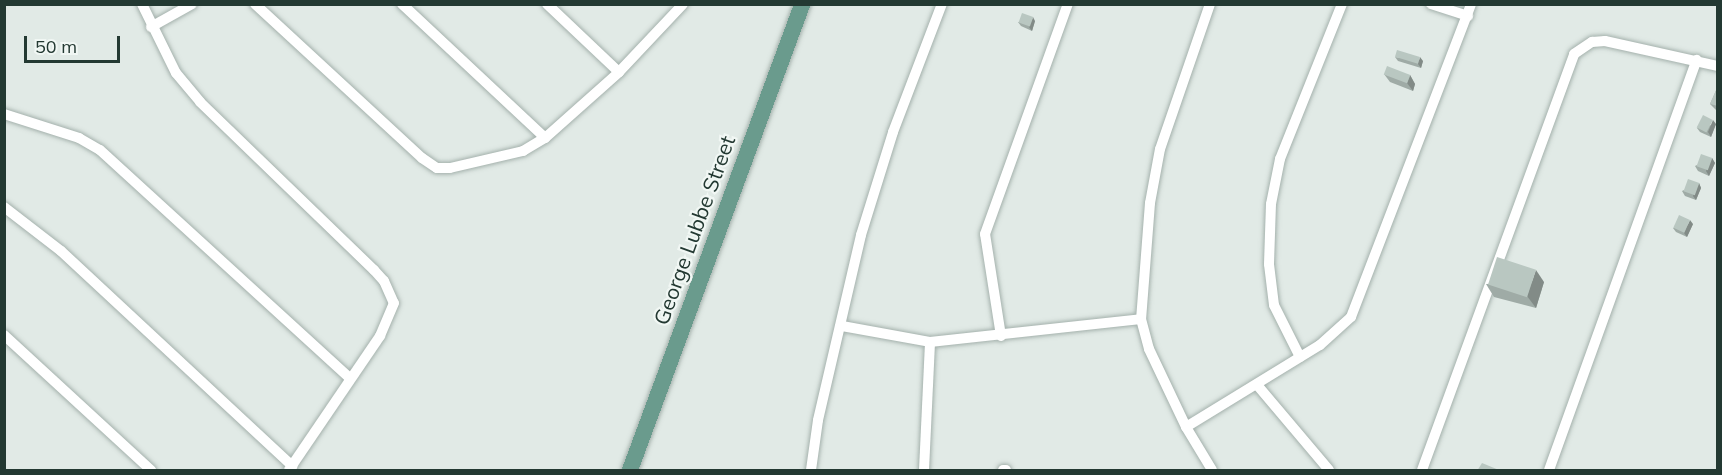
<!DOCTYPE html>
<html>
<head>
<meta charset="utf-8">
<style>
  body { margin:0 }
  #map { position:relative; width:1722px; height:475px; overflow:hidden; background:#e1eae6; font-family:Mulish,sans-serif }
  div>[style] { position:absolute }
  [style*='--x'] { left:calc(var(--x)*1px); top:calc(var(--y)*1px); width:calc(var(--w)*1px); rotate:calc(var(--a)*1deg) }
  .roads { filter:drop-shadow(0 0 2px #a4b1ac) drop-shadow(0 0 2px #a4b1ac) }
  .minor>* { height:10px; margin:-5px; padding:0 5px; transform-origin:5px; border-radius:5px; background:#fff }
  .primary>* { height:16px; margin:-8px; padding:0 8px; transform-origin:8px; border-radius:8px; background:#6a9b8d }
  .wall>* { inset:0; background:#9faba6 }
  .shaded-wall>* { inset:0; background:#828b87 }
  .building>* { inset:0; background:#b9c7c1; transform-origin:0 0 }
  span { translate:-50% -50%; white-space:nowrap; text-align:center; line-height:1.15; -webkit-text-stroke:4.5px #f1f7f4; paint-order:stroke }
  .street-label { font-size:21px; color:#233932 }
  .frame { position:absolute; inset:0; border:6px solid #233932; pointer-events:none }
  .scale { position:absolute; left:24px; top:36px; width:96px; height:27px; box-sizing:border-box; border:3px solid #233932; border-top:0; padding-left:8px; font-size:18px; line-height:21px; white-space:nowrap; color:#233932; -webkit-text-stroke:4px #f1f7f4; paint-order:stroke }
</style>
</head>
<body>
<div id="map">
  <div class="roads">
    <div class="minor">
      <i style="--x:142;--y:4;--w:77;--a:63.8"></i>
      <i style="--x:176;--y:73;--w:38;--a:50"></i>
      <i style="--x:200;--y:102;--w:242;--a:44"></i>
      <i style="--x:374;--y:270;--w:15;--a:48"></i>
      <i style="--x:384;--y:281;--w:24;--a:66"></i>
      <i style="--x:394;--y:303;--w:36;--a:113"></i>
      <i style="--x:380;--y:336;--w:162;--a:124.2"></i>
      <i style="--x:255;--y:4;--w:227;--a:42.7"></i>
      <i style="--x:422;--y:158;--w:18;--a:34"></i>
      <i style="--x:437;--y:168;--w:13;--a:0"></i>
      <i style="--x:450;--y:168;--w:75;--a:-13.1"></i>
      <i style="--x:523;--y:151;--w:26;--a:-31"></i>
      <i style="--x:545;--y:138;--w:99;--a:-41.7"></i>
      <i style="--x:619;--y:72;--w:93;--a:-46.7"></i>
      <i style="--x:402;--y:4;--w:196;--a:43.1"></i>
      <i style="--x:547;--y:4;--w:99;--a:43.4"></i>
      <i style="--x:1210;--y:4;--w:153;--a:109"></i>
      <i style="--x:1160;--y:149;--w:55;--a:100.5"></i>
      <i style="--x:1150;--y:203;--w:116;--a:94.4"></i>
      <i style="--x:1141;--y:319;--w:31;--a:75"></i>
      <i style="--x:1149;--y:349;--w:86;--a:64.6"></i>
      <i style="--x:1186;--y:427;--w:50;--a:58.8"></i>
      <i style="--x:1431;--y:4;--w:39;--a:18"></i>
      <i style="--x:151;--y:27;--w:47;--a:-29.3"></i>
      <i style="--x:4;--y:114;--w:79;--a:17.7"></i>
      <i style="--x:79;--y:138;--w:24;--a:30"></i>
      <i style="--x:100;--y:150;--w:337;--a:42.4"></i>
      <i style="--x:4;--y:207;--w:72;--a:37.7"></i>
      <i style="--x:61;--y:251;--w:316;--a:42.9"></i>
      <i style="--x:842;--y:326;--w:89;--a:10.3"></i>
      <i style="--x:930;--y:342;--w:212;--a:-6.2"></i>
      <i style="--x:4;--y:335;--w:200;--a:42.6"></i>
      <i style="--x:1001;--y:336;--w:103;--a:-98.9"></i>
      <i style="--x:985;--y:234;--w:245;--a:-70.2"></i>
      <i style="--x:1300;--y:357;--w:58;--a:-116.6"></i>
      <i style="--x:1274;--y:305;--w:41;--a:-97"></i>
      <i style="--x:1269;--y:264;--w:60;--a:-88.1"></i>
      <i style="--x:1271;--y:204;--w:46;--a:-78.7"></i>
      <i style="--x:1280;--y:159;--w:167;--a:-68.2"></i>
      <i style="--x:1258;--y:386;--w:110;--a:49.8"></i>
      <i style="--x:1186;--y:427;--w:157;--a:-31.5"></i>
      <i style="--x:1320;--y:345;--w:42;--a:-42.1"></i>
      <i style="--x:1351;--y:317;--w:335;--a:-69"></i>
      <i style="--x:811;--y:470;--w:50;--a:-82"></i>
      <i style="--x:818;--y:420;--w:190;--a:-76.9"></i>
      <i style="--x:861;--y:235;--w:108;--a:-72.7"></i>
      <i style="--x:893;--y:132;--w:137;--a:-69.1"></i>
      <i style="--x:924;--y:470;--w:128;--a:-87.3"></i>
      <i style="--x:1003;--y:470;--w:3;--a:0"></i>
      <i style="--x:1422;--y:470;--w:443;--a:-69.9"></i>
      <i style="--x:1574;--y:54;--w:22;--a:-34"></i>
      <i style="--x:1592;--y:42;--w:13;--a:-4"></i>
      <i style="--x:1605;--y:41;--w:116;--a:12.5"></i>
      <i style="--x:1549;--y:470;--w:436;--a:-70.2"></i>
    </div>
    <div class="primary">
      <i style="--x:630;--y:470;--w:497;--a:-69.7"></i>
    </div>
  </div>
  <div class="wall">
    <i style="clip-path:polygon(1035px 21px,1032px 31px,1021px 26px,1018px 22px)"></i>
    <i style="clip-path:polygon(1395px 57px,1423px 61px,1421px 68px,1398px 61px)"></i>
    <i style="clip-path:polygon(1384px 74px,1410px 75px,1415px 84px,1413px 91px,1390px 82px)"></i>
    <i style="clip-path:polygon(1718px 86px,1718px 112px,1710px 104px)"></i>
    <i style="clip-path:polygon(1716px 124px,1711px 137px,1700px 132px,1697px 128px)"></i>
    <i style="clip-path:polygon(1712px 158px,1715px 163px,1709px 176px,1698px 171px,1695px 166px)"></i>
    <i style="clip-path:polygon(1699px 183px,1701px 188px,1696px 200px,1685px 196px,1682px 191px)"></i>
    <i style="clip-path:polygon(1693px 224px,1687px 237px,1676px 232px,1673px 228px)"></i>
    <i style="clip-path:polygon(1544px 282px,1536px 308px,1494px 297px,1486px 284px)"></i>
  </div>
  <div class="shaded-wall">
    <i style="clip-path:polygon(1033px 17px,1035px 21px,1032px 31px,1029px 27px)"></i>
    <i style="clip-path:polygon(1420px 57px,1423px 61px,1421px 68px,1418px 64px)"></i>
    <i style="clip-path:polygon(1410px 75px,1415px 84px,1413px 91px,1407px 83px)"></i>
    <i style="clip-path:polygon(1713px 120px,1716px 124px,1711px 137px,1708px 132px)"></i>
    <i style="clip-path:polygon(1712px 158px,1715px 163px,1709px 176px,1706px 171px)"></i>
    <i style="clip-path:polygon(1699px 183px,1701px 188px,1696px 200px,1693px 196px)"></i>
    <i style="clip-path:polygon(1690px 220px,1693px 224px,1687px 237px,1684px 233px)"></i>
    <i style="clip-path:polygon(1536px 270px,1544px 282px,1536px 308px,1527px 296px)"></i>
  </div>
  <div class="building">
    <i style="left:1022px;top:13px;width:12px;height:10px;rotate:20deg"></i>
    <i style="left:1397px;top:50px;width:24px;height:7px;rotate:17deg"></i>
    <i style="left:1387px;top:66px;width:25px;height:9px;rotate:21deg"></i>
    <i style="clip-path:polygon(1718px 86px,1718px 106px,1710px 104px)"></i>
    <i style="left:1703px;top:115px;width:11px;height:14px;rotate:27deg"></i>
    <i style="left:1701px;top:154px;width:12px;height:13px;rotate:20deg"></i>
    <i style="left:1688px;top:179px;width:12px;height:13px;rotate:20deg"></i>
    <i style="left:1679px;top:215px;width:12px;height:14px;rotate:24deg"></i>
    <i style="left:1497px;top:257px;width:41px;height:29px;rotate:18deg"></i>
    <i style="clip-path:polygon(1482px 463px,1499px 470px,1498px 471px,1477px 471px)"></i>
  </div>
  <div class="street-label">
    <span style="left:694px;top:230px;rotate:-70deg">George Lubbe Street</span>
  </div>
  <div class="frame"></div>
  <div class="scale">50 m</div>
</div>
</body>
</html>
